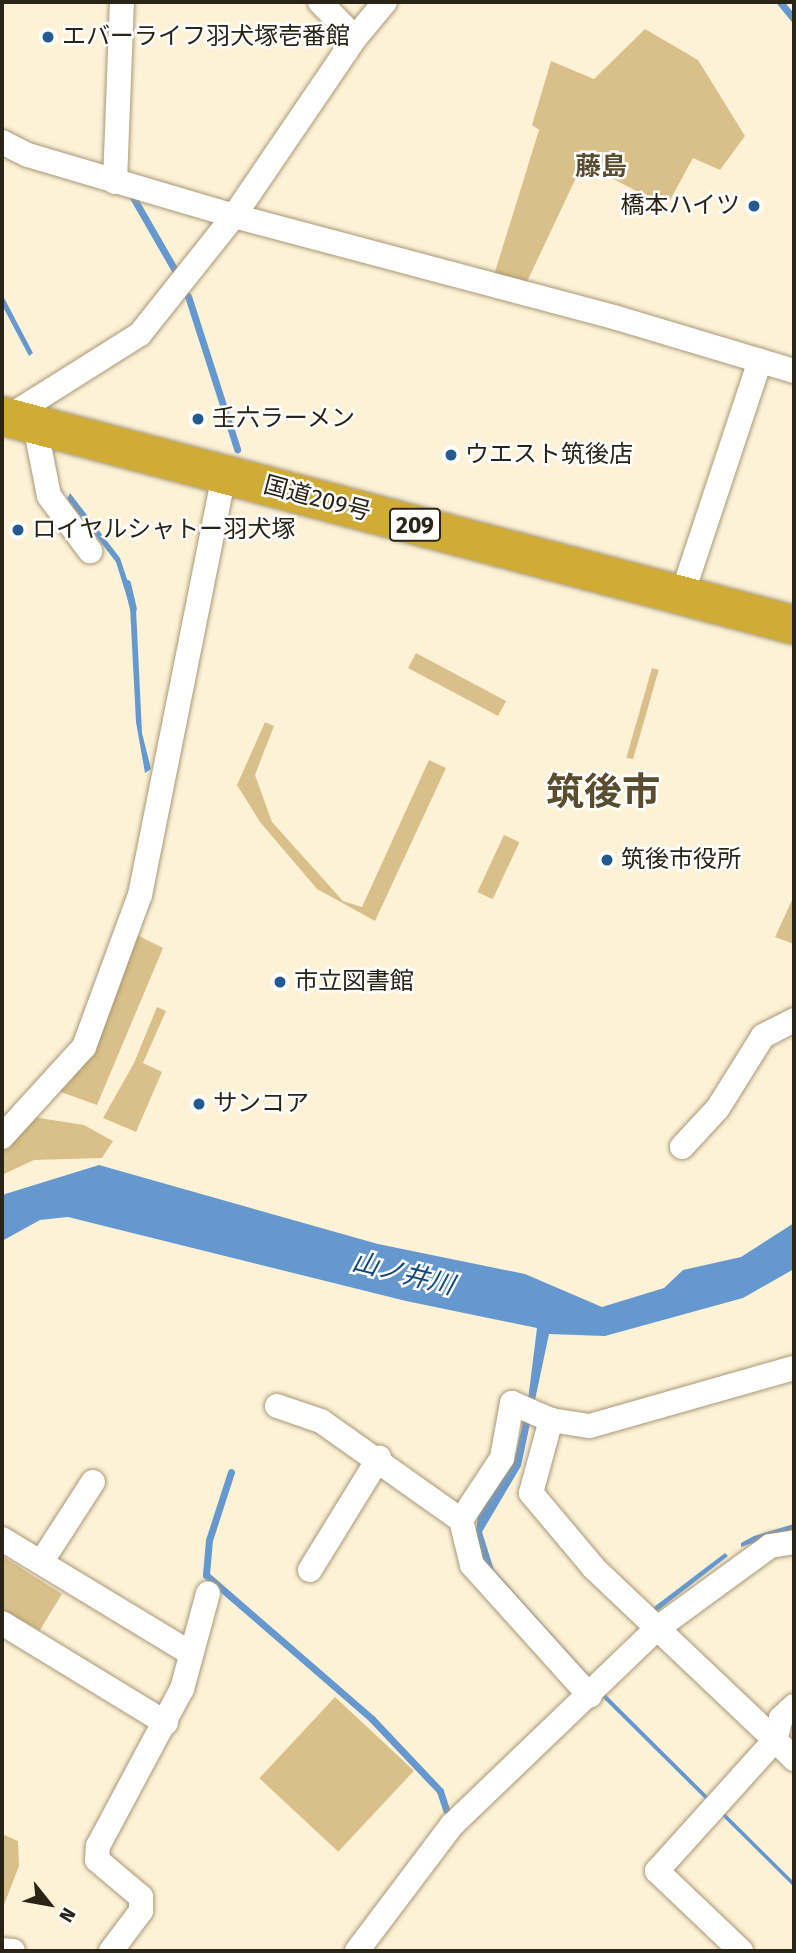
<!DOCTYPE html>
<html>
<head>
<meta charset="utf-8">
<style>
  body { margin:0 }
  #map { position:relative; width:796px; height:1953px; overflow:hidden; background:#fef2d6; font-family:"Fira Sans","Noto Sans JP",sans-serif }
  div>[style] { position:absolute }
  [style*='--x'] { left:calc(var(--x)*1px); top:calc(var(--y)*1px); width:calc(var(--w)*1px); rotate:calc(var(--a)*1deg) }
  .green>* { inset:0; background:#d9c08a; transform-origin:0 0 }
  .water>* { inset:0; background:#6698d0 }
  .stream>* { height:7px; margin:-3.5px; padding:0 3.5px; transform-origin:3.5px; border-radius:3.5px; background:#6698d0 }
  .roads { filter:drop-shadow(0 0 2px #a79878) drop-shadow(0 0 2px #a79878) }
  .minor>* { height:24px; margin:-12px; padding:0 12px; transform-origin:12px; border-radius:12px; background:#fff }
  .trunk>* { height:38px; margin:-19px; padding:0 19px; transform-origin:19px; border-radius:19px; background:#d0ac36 }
  .dots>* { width:19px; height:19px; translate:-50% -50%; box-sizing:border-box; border:4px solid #fff; border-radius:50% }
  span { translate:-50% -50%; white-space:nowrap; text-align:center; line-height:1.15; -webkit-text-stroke:5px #fff; paint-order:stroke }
  .shield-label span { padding:2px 5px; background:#fff; border:2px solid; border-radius:5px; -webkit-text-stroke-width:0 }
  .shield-label { font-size:23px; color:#2a2417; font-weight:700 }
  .poi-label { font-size:24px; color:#2a2417 }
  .left { translate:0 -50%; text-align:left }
  .right { translate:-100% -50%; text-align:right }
  .street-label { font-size:24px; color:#2a2417 }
  .neighbourhood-label { font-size:26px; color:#5a4d2f; font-weight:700 }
  .water-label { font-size:26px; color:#11477b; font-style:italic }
  .town-label { font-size:38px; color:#5a4d2f; font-weight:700 }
  .frame { position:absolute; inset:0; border:4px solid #2a2417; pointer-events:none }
  .north { position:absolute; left:14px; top:1869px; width:70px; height:70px; -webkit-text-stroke:5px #fff; paint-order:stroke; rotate:121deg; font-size:19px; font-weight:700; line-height:28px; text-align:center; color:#2a2417 }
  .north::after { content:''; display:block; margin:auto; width:24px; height:32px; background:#2a2417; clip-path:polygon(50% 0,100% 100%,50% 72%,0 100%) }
</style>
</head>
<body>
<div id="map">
  <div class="green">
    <i style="clip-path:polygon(645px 29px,698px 60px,745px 136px,720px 170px,693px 158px,669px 202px,640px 193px,583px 163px,525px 286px,494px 275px,539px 130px,532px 125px,551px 61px,594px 79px)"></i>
    <i style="left:416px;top:653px;width:102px;height:17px;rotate:28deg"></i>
    <i style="left:652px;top:668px;width:7px;height:93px;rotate:16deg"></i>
    <i style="clip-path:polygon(265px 722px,274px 726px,255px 775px,272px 822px,343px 901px,362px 907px,429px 760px,446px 768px,375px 921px,317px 889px,260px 822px,237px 785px)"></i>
    <i style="left:504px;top:835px;width:17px;height:63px;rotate:25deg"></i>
    <i style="clip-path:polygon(793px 898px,794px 898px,794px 944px,775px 937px)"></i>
    <i style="clip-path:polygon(137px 935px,163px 948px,97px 1105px,58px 1091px)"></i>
    <i style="clip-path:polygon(157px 1007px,166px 1011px,143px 1063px,162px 1072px,136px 1132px,103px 1118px,134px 1063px)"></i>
    <i style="clip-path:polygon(33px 1117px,84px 1125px,113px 1141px,102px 1158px,34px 1160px,2px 1175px,2px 1152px)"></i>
    <i style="clip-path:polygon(2px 1556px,62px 1594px,40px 1630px,2px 1611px)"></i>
    <i style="left:335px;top:1697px;width:108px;height:111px;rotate:43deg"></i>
    <i style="clip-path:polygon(2px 1834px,18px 1841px,19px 1866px,2px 1910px)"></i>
  </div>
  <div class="water">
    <i style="clip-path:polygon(2px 294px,33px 353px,29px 356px,2px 305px)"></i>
    <i style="clip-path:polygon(70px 493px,120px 558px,130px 588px,136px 609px,142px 733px,151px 769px,145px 773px,136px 722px,130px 607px,116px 562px,67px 499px)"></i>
    <i style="clip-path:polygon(99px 1165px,378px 1244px,525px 1274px,602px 1307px,664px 1288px,683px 1270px,741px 1257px,794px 1223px,794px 1269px,743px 1298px,605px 1336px,549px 1334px,521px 1466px,482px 1532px,494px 1570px,606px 1695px,794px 1882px,794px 1887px,588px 1683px,480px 1560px,475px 1540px,478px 1515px,514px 1462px,528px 1400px,537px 1328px,406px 1301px,68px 1217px,40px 1220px,2px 1241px,2px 1195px)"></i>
    <i style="clip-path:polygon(794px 1524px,794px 1529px,741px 1547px,741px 1543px,754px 1536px)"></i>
    <i style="clip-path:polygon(725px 1553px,728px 1556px,656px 1612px,654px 1607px)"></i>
  </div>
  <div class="stream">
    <i style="--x:780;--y:2;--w:22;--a:51"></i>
    <i style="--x:134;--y:199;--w:84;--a:60.1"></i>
    <i style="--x:188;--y:296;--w:161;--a:72.2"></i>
    <i style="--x:127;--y:583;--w:26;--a:77"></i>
    <i style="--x:231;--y:1472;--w:71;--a:107.9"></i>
    <i style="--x:209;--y:1540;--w:35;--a:95"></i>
    <i style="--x:206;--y:1575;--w:220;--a:40.9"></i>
    <i style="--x:372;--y:1719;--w:99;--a:46.6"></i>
    <i style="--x:440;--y:1791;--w:20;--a:72"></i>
  </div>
  <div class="roads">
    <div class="minor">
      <i style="--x:320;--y:2;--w:50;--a:45.8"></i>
      <i style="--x:2;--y:142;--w:29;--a:27"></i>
      <i style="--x:28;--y:155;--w:215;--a:16.5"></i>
      <i style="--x:234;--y:216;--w:396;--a:14.9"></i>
      <i style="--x:617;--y:318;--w:185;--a:16.7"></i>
      <i style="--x:115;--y:182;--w:180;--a:-87.8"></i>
      <i style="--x:2;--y:421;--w:163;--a:-32.2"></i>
      <i style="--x:140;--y:334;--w:151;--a:-51.5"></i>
      <i style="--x:234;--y:216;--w:215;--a:-55.8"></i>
      <i style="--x:355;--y:38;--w:47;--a:-50.2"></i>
      <i style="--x:35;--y:425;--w:72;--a:78.8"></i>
      <i style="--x:49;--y:496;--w:69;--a:53.3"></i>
      <i style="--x:682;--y:595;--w:247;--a:-71.6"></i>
      <i style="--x:2;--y:1137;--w:122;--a:-47.7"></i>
      <i style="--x:84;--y:1047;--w:162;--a:-69.8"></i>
      <i style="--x:140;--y:895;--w:428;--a:-78.7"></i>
      <i style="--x:682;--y:1147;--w:53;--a:-47.3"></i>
      <i style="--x:718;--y:1108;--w:85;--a:-58"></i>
      <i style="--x:763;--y:1036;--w:35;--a:-27"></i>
      <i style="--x:277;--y:1406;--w:46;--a:18.8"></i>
      <i style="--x:321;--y:1421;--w:171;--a:35.3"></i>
      <i style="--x:461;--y:1520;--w:74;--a:-56.5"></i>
      <i style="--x:502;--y:1458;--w:56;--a:-79.7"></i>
      <i style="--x:512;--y:1403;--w:43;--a:23.6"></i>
      <i style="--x:461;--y:1520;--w:46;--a:76.3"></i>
      <i style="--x:472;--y:1565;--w:176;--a:48"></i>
      <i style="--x:2;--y:1539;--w:220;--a:31.2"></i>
      <i style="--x:42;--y:1561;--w:94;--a:-57.2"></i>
      <i style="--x:310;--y:1570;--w:132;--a:-58.4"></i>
      <i style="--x:2;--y:1623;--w:192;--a:31.4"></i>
      <i style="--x:794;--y:1706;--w:18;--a:137"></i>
      <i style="--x:781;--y:1718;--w:23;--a:105"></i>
      <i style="--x:775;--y:1740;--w:27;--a:45"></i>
      <i style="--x:2;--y:1950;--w:11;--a:5"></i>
      <i style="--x:111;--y:1951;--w:50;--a:-53.1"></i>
      <i style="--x:141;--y:1911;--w:14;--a:-90"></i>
      <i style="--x:141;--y:1897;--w:57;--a:-139.9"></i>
      <i style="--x:97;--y:1860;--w:14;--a:-86"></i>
      <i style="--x:98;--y:1846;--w:178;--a:-61.9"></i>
      <i style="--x:182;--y:1689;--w:99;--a:-74.8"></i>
      <i style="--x:357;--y:1951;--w:158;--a:-53"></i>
      <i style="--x:452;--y:1825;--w:281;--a:-43.8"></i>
      <i style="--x:655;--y:1630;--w:142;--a:-36.1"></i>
      <i style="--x:770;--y:1546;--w:24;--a:-9"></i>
      <i style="--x:741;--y:1951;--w:116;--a:-136.4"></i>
      <i style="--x:657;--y:1871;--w:176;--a:-48"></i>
      <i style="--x:775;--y:1740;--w:250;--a:-136.5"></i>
      <i style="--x:594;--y:1568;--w:98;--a:-130"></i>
      <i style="--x:531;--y:1493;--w:76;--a:-74.7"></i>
      <i style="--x:551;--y:1420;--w:39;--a:9"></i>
      <i style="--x:590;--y:1426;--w:212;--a:-15.9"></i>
    </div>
    <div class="trunk">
      <i style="--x:2;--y:416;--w:819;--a:14.78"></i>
    </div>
  </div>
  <div class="dots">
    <i style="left:48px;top:37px;background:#245a92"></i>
    <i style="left:754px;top:206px;background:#245a92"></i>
    <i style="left:198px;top:419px;background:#245a92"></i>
    <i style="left:451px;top:455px;background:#245a92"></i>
    <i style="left:18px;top:530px;background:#245a92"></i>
    <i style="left:607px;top:860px;background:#245a92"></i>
    <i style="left:280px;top:982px;background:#245a92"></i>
    <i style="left:199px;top:1104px;background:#245a92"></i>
  </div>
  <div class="shield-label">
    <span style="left:415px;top:525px">209</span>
  </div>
  <div class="poi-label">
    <span class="left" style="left:62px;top:37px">エバーライフ羽犬塚壱番館</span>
    <span class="right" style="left:740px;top:206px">橋本ハイツ</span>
    <span class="left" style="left:212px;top:419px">壬六ラーメン</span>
    <span class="left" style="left:465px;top:455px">ウエスト筑後店</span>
    <span class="left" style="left:32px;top:530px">ロイヤルシャトー羽犬塚</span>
    <span class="left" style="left:621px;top:860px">筑後市役所</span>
    <span class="left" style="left:294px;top:982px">市立図書館</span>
    <span class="left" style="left:213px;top:1104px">サンコア</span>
  </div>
  <div class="street-label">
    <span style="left:317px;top:499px;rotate:15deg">国道209号</span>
  </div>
  <div class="neighbourhood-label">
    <span style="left:601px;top:167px">藤島</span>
  </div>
  <div class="water-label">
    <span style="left:403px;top:1274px;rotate:14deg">山ノ井川</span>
  </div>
  <div class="town-label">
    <span style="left:603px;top:793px">筑後市</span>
  </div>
  <div class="frame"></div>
  <div class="north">N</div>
</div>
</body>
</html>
